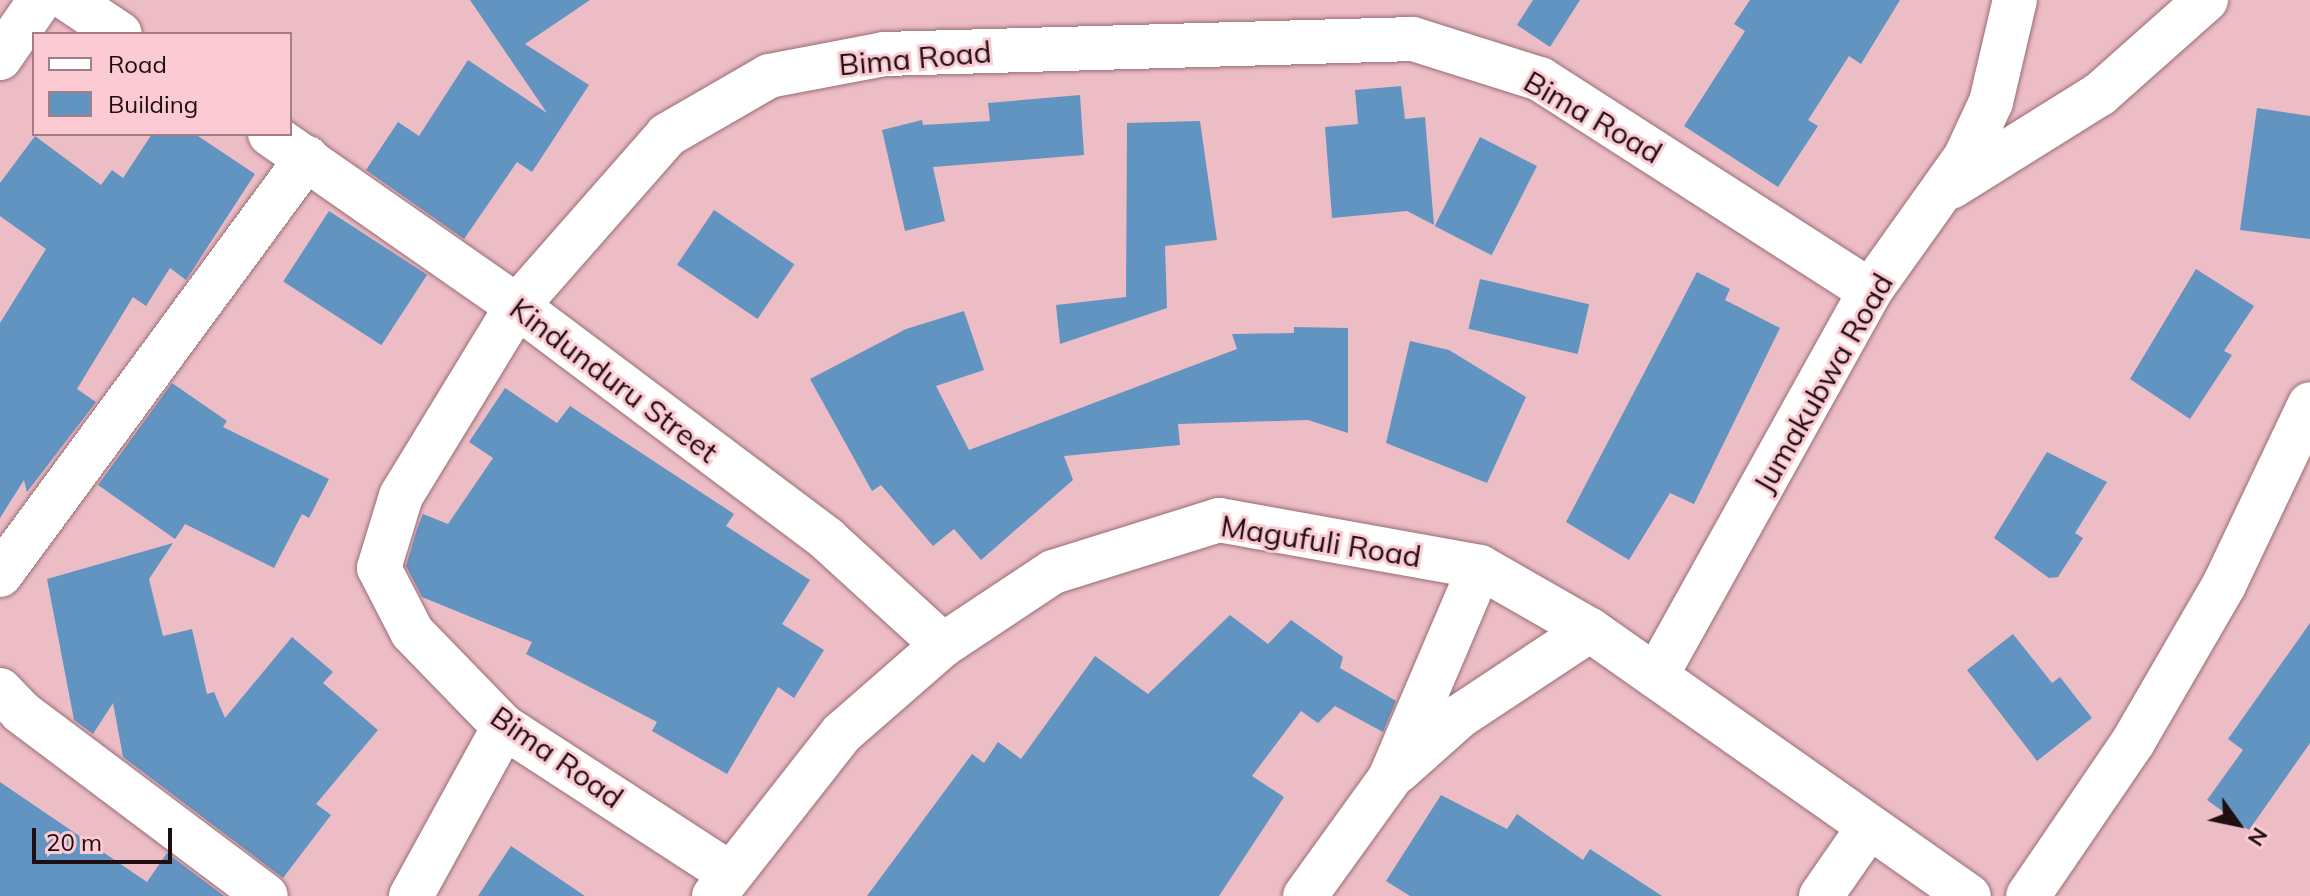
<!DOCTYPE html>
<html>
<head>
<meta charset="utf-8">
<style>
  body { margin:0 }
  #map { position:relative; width:2310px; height:896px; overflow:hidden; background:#edbdc5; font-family:Mulish,sans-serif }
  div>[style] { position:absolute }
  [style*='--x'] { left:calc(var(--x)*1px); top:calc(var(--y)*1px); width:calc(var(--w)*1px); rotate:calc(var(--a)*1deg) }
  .building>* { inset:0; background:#6294c2; transform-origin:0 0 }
  .roads { filter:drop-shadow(0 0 2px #986d74) drop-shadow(0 0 2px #986d74) }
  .street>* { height:44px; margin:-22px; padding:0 22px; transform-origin:22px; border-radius:22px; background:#fff }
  span { translate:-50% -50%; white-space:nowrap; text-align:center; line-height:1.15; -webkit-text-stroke:6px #fbcad2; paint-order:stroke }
  .street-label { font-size:30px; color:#1f0f12 }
  .legend { position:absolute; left:32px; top:32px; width:260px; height:104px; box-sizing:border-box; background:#fbcad2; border:2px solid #a37f85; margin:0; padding:10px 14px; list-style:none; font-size:24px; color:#1f0f12 }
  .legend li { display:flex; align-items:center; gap:16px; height:40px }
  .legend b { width:40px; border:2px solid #a37f85 }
  .north { position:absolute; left:2198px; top:784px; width:80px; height:80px; -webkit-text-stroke:6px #fbcad2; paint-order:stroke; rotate:123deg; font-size:22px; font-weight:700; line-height:32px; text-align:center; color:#1f0f12 }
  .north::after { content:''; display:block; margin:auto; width:28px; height:36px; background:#1f0f12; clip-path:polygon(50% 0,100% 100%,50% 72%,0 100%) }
  .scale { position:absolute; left:32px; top:828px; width:140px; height:36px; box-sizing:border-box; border:4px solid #1f0f12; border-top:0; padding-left:10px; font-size:24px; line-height:28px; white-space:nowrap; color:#1f0f12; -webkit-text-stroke:6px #fbcad2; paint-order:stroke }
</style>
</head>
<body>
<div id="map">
  <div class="building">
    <i style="clip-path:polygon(470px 0,590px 0,525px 44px,589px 85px,532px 172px,517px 162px,464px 239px,366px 170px,398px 122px,419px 136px,468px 60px,547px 113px)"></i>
    <i style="clip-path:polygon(1533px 0,1580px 0,1550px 47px,1517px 25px)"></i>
    <i style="clip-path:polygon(1750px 0,1900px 0,1861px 64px,1849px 56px,1808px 120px,1818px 126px,1778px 187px,1684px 126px,1745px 31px,1734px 24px)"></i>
    <i style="clip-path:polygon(1401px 86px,1405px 119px,1425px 117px,1434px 225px,1407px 211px,1332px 218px,1325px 127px,1358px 124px,1355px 90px)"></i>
    <i style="clip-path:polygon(1080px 95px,1084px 155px,933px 167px,945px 221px,905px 231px,882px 130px,922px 120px,923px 125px,990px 121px,988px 103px)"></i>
    <i style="clip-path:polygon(2257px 108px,2310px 116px,2310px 239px,2240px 230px)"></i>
    <i style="clip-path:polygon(1200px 121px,1217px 240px,1165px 246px,1167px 308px,1060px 344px,1056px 305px,1126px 297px,1127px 123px)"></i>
    <i style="clip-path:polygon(152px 134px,195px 134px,255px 174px,186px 280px,170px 268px,146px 306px,133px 297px,77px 389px,96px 402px,27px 492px,24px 480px,0 518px,0 323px,46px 249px,0 216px,0 183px,35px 136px,101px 185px,112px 170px,123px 178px)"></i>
    <i style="left:1480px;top:137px;width:64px;height:100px;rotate:27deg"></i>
    <i style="left:714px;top:210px;width:97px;height:66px;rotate:34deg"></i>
    <i style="left:329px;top:211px;width:117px;height:84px;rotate:33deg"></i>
    <i style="clip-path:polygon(2196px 269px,2254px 306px,2224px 351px,2232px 355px,2190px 419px,2130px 379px)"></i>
    <i style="clip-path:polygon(1697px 272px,1730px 289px,1725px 300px,1780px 328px,1694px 504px,1670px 493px,1629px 560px,1566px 522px)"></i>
    <i style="left:1480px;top:279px;width:112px;height:51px;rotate:13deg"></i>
    <i style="clip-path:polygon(964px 311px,984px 370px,936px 386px,969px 450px,1237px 349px,1232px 334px,1294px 333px,1294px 327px,1348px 328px,1348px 433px,1308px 420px,1178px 424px,1180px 445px,1064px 456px,1073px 480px,981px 560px,954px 529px,933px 546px,881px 485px,872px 491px,810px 379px,906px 329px)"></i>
    <i style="clip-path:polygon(1410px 341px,1449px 350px,1526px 397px,1487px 483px,1386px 443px)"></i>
    <i style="clip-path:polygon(172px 383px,227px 421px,223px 427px,329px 479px,309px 518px,302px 514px,274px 568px,185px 524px,175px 539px,98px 485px)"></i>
    <i style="clip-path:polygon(505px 388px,557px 423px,570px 406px,734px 514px,726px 526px,810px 580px,782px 624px,824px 650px,794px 698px,778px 687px,727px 774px,652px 731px,657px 722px,526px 654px,532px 642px,422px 597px,406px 566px,417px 529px,423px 514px,448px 524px,493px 458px,469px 442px)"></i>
    <i style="clip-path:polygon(2047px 452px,2107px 482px,2075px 533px,2083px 538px,2058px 577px,2049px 578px,1994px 538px)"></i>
    <i style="clip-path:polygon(173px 543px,149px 579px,163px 636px,192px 629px,207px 694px,214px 692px,225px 718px,292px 637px,333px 672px,323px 683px,378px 730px,316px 804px,331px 815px,283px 878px,123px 757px,113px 703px,93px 734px,74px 720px,47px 579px)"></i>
    <i style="clip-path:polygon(1230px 615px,1268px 644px,1291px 620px,1343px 657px,1340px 668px,1396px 701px,1383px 732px,1335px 706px,1318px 723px,1301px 711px,1252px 776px,1284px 797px,1219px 896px,867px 896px,972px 754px,984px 763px,998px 742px,1021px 759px,1095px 656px,1148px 694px)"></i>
    <i style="clip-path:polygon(2310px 623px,2310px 743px,2249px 830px,2207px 800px,2243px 750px,2228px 739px)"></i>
    <i style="clip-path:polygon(2013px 634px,2052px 683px,2060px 677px,2092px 718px,2037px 761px,1967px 670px)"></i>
    <i style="clip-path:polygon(0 782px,147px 882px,167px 853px,224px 896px,0 896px)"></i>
    <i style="clip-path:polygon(1441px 795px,1507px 829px,1517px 814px,1583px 860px,1590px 849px,1662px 896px,1410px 896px,1386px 881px)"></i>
    <i style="clip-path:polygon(511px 846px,585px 896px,478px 896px)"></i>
  </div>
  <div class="roads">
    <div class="street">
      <i style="--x:69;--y:0;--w:61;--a:33.7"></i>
      <i style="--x:0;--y:58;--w:70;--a:-55.4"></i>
      <i style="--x:270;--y:134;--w:301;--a:34.9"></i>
      <i style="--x:517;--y:306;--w:388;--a:36.9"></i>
      <i style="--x:827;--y:539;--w:157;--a:42.4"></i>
      <i style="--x:1951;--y:187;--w:176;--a:-32"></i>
      <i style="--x:2100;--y:94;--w:142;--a:-41.6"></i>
      <i style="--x:0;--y:575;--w:518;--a:-53.64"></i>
      <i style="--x:1656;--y:676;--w:440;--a:-60.9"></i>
      <i style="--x:1870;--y:291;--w:163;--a:-54.5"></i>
      <i style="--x:1965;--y:158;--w:62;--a:-65.1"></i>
      <i style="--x:1991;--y:102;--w:105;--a:-76.8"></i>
      <i style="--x:0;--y:690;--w:30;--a:46"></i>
      <i style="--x:21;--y:712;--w:306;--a:36.9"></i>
      <i style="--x:1398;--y:771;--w:83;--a:-41.6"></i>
      <i style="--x:1460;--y:716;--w:156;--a:-33.5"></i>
      <i style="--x:729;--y:873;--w:268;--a:-147"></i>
      <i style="--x:504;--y:727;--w:132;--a:-134.1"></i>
      <i style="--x:412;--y:632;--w:72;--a:-117.3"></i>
      <i style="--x:379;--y:568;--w:75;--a:-73"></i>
      <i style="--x:401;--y:496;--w:223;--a:-58.6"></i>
      <i style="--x:517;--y:306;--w:227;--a:-48.7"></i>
      <i style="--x:667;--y:135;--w:118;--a:-30"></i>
      <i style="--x:769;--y:76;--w:117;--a:-10.8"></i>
      <i style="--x:884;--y:54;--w:529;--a:-1.62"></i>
      <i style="--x:1413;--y:39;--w:133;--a:17.5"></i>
      <i style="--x:1540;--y:79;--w:392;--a:32.7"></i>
      <i style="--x:411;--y:896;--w:193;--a:-61.2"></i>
      <i style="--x:714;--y:896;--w:207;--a:-51.9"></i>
      <i style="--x:842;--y:733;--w:134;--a:-41.1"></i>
      <i style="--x:943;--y:645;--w:132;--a:-33.6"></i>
      <i style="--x:1053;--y:572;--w:174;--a:-17.4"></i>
      <i style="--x:1219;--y:520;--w:265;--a:10.2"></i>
      <i style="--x:1480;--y:567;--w:127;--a:29.8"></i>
      <i style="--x:1590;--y:630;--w:463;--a:35.1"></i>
      <i style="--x:1305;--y:896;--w:145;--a:-54.2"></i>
      <i style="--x:1390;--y:778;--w:229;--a:-66.9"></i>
      <i style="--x:1821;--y:896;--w:84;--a:-55.2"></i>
      <i style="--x:2028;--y:896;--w:186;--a:-55.7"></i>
      <i style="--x:2133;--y:742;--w:181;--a:-59.9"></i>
      <i style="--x:2224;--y:585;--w:200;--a:-64.6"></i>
    </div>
  </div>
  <div class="street-label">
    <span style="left:915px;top:58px;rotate:-5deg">Bima Road</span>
    <span style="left:1593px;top:117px;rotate:30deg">Bima Road</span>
    <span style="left:614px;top:380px;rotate:37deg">Kindunduru Street</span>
    <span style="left:1823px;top:383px;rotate:-60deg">Jumakubwa Road</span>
    <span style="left:1321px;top:541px;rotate:9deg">Magufuli Road</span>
    <span style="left:557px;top:757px;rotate:35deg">Bima Road</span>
  </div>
  <ul class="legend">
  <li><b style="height:10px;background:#fff"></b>Road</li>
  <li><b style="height:22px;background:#6294c2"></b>Building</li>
  </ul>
  <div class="north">N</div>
  <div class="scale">20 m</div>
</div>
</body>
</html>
